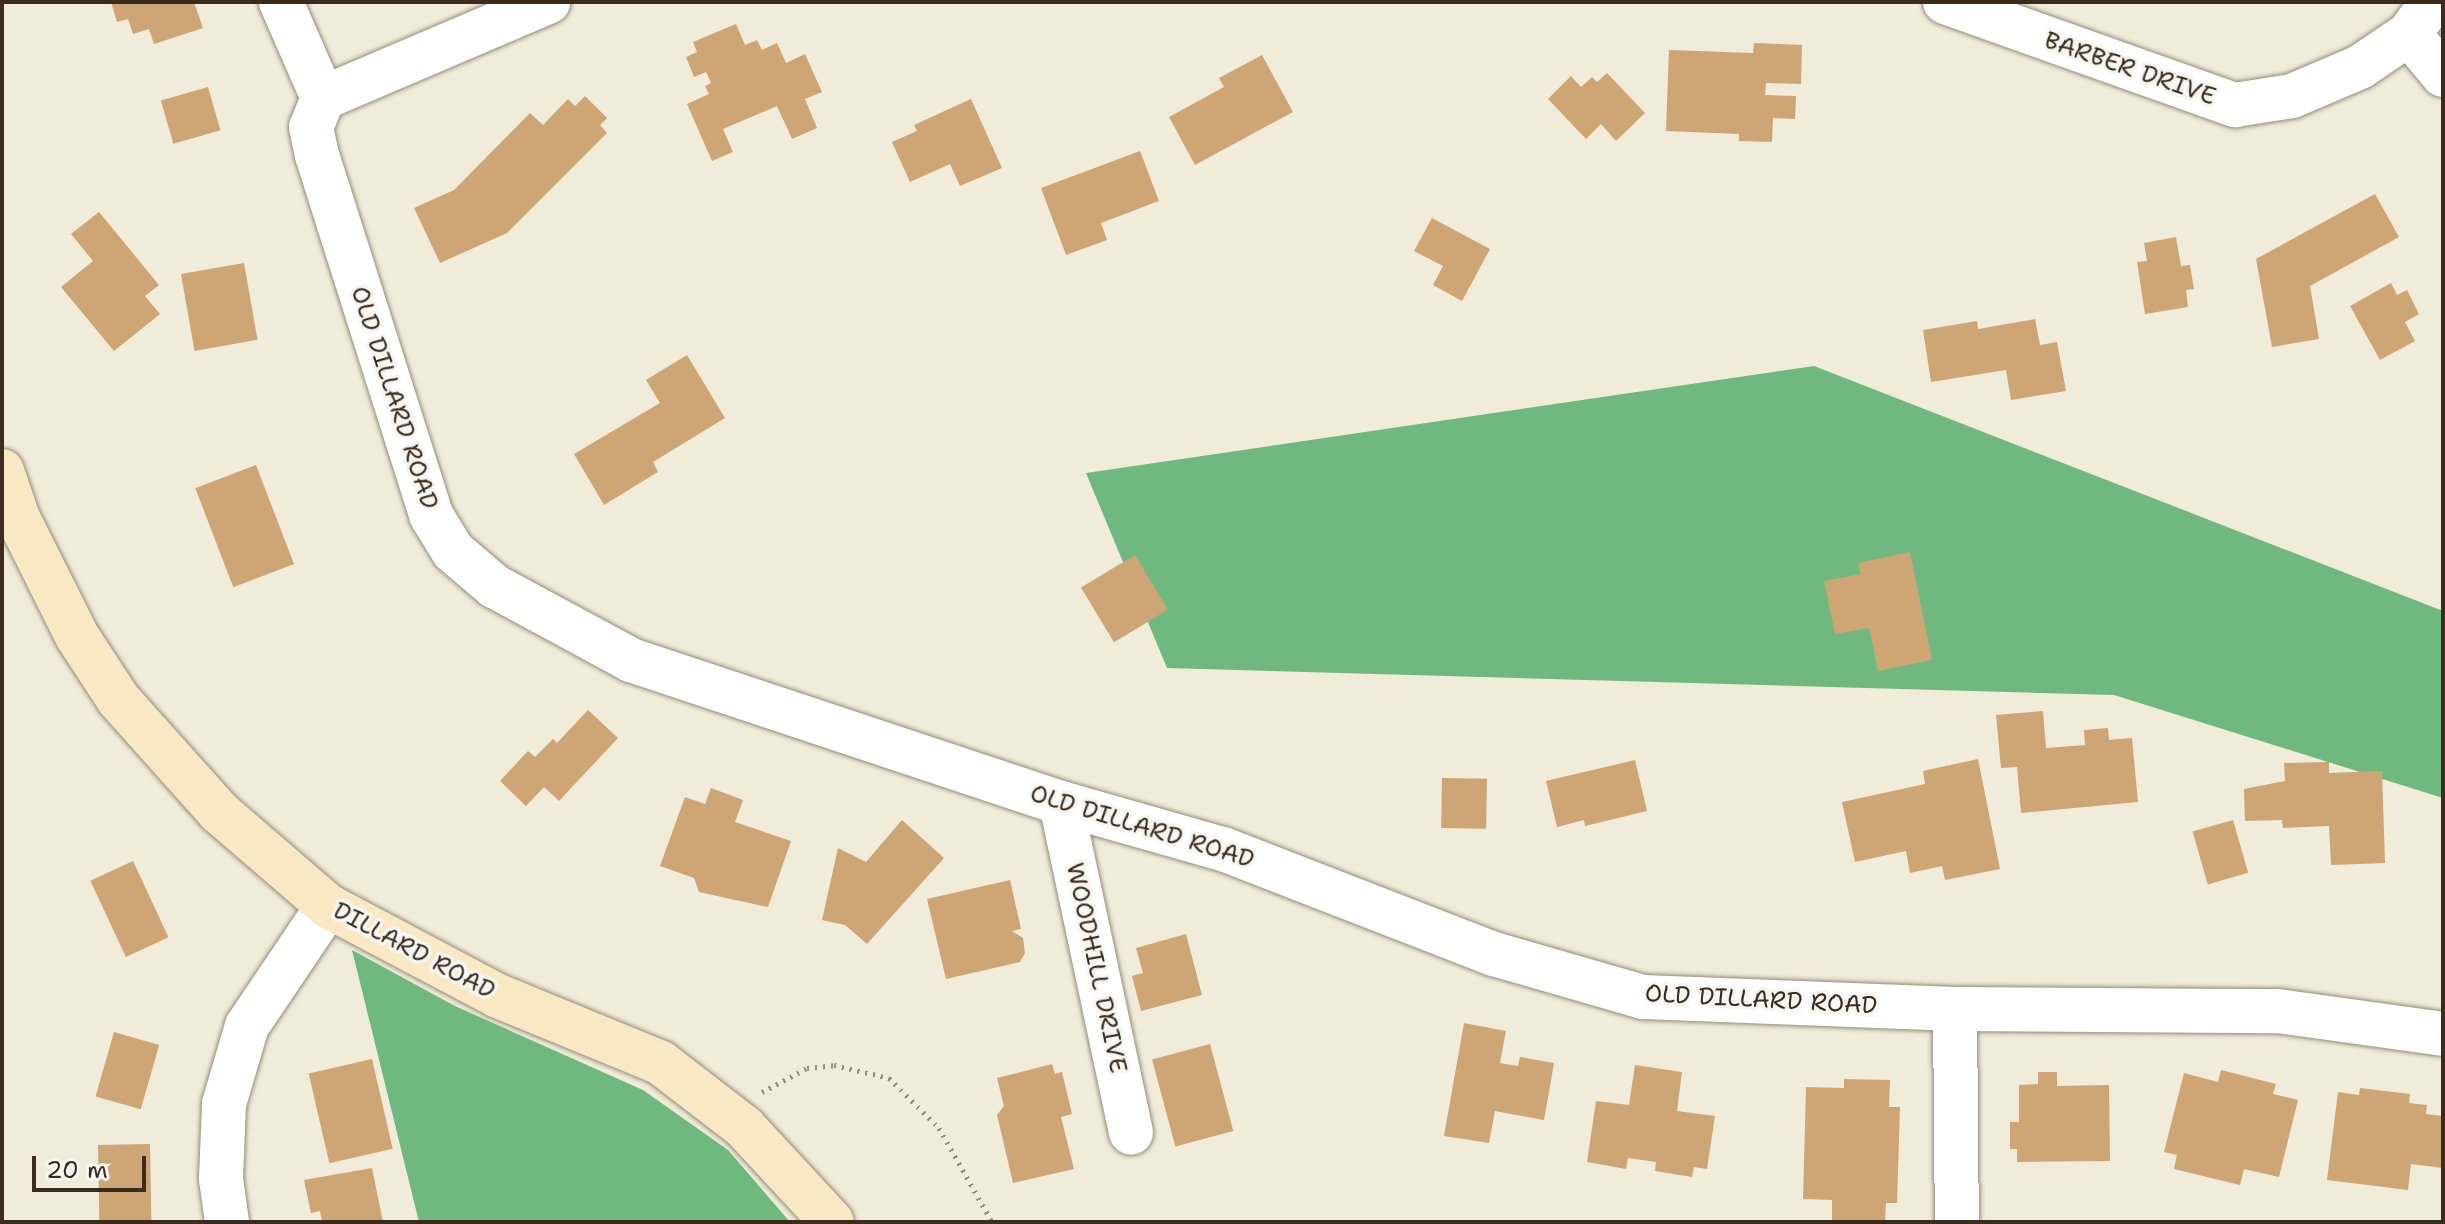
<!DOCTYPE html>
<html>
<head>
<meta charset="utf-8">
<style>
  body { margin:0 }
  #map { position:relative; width:2445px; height:1224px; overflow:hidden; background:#f0ecd9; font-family:"Shantell Sans",sans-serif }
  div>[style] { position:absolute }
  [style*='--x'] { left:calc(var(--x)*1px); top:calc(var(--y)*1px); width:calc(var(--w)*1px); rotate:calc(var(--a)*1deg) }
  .forest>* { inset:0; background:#6fb980 }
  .building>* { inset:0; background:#cea574; transform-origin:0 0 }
  .path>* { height:5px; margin-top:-2.5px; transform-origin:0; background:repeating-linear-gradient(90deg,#968b7c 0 2px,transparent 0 8px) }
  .roads { filter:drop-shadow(0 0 2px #968b7c) drop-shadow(0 0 2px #968b7c) }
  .street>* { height:44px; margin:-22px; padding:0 22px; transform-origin:22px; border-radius:22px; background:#fff }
  .secondary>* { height:44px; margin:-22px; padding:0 22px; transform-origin:22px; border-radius:22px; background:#f8e8c3 }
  span { translate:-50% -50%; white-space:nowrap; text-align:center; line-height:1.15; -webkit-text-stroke:7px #f6f6f2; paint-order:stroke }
  .street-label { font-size:24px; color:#3b2a1e }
  .frame { position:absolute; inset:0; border:4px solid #3b2a1e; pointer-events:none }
  .scale { position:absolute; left:32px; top:1156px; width:114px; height:36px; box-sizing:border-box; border:4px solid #3b2a1e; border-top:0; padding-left:10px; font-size:24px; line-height:28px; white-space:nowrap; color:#3b2a1e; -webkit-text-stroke:6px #f6f6f2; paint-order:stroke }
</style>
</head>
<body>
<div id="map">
  <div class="forest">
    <i style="clip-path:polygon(1814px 366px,2443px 611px,2443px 798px,2114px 695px,1167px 668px,1086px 473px)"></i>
    <i style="clip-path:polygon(352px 950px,455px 1006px,643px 1090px,728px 1150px,790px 1222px,419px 1222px)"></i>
  </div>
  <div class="building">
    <i style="clip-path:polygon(111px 2px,194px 2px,203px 28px,154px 44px,149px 29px,133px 34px,128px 19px,117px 22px)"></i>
    <i style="clip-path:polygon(736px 24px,745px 45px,757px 40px,762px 50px,777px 43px,786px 63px,805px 54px,822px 92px,805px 99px,817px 128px,792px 139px,777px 106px,723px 129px,733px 152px,712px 161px,687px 104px,709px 94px,705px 86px,711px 83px,706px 72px,694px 77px,686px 57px,697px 52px,693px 42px)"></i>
    <i style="clip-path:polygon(1754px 43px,1802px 45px,1801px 84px,1766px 83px,1765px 95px,1796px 96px,1795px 119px,1773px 118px,1772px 142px,1739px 141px,1739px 134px,1666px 131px,1669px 50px,1753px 53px)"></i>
    <i style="clip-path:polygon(1262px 55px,1293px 112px,1195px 165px,1169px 117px,1224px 87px,1219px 78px)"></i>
    <i style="clip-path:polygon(1607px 73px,1645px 113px,1616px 141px,1601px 124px,1586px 139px,1548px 99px,1571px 76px,1581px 87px,1592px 77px,1597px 82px)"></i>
    <i style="left:208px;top:87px;width:45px;height:49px;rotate:74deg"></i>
    <i style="clip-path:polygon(585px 96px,607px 118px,600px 125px,607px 133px,507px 233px,440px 263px,414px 208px,454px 190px,530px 113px,543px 125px,568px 99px,575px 106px)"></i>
    <i style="clip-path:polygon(971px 99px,1002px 168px,960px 186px,950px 164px,910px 182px,892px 142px,917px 131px,914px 125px)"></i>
    <i style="clip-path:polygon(1140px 151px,1159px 201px,1101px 223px,1107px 240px,1066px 255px,1041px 188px)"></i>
    <i style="clip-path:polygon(2375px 194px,2399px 237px,2310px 286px,2319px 339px,2272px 347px,2256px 259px)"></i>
    <i style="clip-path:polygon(99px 212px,159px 285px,145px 296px,160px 314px,114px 351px,61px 287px,93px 261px,71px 234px)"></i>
    <i style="clip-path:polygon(1432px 218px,1490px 249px,1462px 301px,1433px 285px,1443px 266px,1414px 251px)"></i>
    <i style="clip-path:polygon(2176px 237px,2181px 266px,2190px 265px,2194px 289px,2186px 290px,2188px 307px,2145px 314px,2137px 262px,2147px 261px,2144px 243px)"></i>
    <i style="left:244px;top:263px;width:78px;height:64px;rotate:80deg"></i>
    <i style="clip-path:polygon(2391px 283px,2397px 295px,2407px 290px,2419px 314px,2405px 322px,2415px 341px,2380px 360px,2350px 306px)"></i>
    <i style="clip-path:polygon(2035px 319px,2040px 345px,2057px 342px,2066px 391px,2011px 400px,2006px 370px,1931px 382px,1923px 330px,1977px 321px,1978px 329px)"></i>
    <i style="clip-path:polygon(687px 355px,725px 418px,653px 462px,658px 472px,604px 505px,574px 454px,660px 403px,646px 380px)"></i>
    <i style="left:256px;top:465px;width:106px;height:65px;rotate:69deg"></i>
    <i style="clip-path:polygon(1910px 552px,1932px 660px,1878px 671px,1869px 628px,1835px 634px,1824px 581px,1861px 574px,1858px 563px)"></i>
    <i style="left:1135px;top:555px;width:64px;height:63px;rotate:59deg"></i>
    <i style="clip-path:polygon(588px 710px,618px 738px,559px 801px,544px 787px,526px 806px,500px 781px,528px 751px,535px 757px,553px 739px,557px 743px)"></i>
    <i style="clip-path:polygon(2043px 711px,2046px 748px,2085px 745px,2084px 730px,2108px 728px,2109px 740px,2132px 738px,2138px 802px,2021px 813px,2017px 767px,2001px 768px,1996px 715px)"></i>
    <i style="clip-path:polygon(1978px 759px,2000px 869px,1945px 880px,1942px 866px,1910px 873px,1906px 851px,1855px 862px,1842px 802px,1925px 784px,1923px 771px)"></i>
    <i style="clip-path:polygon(1635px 760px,1647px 811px,1585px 826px,1584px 820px,1557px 827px,1546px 781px)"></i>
    <i style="clip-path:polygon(2329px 762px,2329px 773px,2382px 771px,2385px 863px,2331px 865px,2329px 826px,2283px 828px,2282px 820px,2245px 821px,2244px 789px,2285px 781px,2284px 763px)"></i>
    <i style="left:1442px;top:778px;width:45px;height:50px;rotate:1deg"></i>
    <i style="clip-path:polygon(711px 788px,743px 800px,735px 822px,791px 841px,768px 907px,699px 892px,694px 878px,660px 866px,685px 797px,705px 804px)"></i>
    <i style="clip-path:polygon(902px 820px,944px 858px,867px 944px,845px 925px,822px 920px,838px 848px,866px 862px)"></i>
    <i style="left:2233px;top:820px;width:55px;height:42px;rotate:74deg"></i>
    <i style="left:133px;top:861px;width:84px;height:47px;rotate:65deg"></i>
    <i style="clip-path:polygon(1010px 880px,1021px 929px,1012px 931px,1023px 938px,1025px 953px,1020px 962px,946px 979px,927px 899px)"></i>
    <i style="clip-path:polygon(1186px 934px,1202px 995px,1141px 1011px,1132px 976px,1143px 973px,1136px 948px)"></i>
    <i style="clip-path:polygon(1464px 1023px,1506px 1031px,1500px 1063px,1518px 1066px,1520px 1057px,1554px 1063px,1544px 1120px,1495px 1111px,1489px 1143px,1444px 1136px)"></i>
    <i style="left:114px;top:1032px;width:47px;height:67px;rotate:16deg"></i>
    <i style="left:1210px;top:1044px;width:90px;height:60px;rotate:75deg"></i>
    <i style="left:372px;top:1059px;width:92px;height:65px;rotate:77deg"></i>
    <i style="clip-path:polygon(1052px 1064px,1055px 1074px,1062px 1072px,1072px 1114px,1061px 1117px,1074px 1169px,1013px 1183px,997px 1115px,1004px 1106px,997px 1078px)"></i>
    <i style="clip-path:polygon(1635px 1065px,1682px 1072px,1677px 1111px,1715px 1116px,1707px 1169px,1694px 1167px,1692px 1177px,1655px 1171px,1656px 1162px,1628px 1158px,1626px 1169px,1587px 1162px,1596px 1101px,1629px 1105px)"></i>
    <i style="clip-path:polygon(2221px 1070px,2276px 1084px,2273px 1094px,2298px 1100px,2279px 1177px,2244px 1169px,2240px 1185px,2174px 1169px,2177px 1155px,2164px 1152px,2184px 1073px,2218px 1082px)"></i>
    <i style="clip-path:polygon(2038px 1072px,2057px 1072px,2057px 1086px,2109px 1085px,2110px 1161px,2017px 1162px,2017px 1149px,2010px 1149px,2010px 1122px,2019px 1122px,2019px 1085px,2038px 1084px)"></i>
    <i style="clip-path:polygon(1844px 1079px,1890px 1080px,1889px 1107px,1900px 1107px,1897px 1203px,1886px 1203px,1885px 1222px,1832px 1221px,1832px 1200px,1803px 1199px,1806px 1087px,1844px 1088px)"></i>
    <i style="clip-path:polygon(2360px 1088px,2410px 1094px,2409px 1103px,2427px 1105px,2426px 1114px,2443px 1116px,2443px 1168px,2411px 1164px,2408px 1190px,2327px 1180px,2338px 1092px,2359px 1095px)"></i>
    <i style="left:150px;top:1144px;width:78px;height:52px;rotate:89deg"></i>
    <i style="clip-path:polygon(372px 1168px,383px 1222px,322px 1222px,320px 1211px,311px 1213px,304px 1180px)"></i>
  </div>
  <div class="path">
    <i style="--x:762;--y:1092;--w:51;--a:-28.1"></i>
    <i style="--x:807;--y:1068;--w:27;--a:-6"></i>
    <i style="--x:834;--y:1065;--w:57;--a:13.3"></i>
    <i style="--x:889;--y:1078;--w:71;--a:45"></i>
    <i style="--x:939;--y:1128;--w:108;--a:60.6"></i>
  </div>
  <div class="roads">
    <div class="street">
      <i style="--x:281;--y:2;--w:105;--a:66.4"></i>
      <i style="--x:323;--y:98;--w:31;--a:112"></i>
      <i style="--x:311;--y:127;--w:29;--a:78"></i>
      <i style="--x:317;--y:155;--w:378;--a:72.4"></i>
      <i style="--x:431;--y:515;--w:42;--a:58.6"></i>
      <i style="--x:453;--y:551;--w:54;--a:40.5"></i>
      <i style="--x:494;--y:586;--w:156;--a:28.4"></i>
      <i style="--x:631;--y:660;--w:453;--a:18.4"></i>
      <i style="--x:1061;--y:803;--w:168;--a:15.9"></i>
      <i style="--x:1223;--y:849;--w:291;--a:21.2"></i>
      <i style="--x:1494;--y:954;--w:155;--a:16.1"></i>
      <i style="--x:1643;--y:997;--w:312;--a:2.2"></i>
      <i style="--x:1955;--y:1009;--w:323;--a:0.4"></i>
      <i style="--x:2278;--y:1011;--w:167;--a:7.9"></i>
      <i style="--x:1945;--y:2;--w:308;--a:19.6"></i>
      <i style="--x:2235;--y:105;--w:58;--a:-9"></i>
      <i style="--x:2292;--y:96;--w:74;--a:-23.1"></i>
      <i style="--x:2360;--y:67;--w:59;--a:-34"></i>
      <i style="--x:2409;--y:34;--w:39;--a:-54"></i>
      <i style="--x:2409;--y:34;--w:53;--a:50.3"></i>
      <i style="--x:323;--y:98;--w:245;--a:-23.1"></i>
      <i style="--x:1061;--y:803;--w:337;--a:78"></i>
      <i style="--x:1955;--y:1009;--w:213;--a:89.5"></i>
      <i style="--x:227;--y:1222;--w:43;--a:-97.9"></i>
      <i style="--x:221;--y:1179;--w:75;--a:-87.7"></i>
      <i style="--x:224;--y:1104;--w:81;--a:-73.6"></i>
      <i style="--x:247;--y:1026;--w:145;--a:-56"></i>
    </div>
    <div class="secondary">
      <i style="--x:2;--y:471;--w:50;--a:71.2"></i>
      <i style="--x:18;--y:518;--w:132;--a:63.4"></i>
      <i style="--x:77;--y:636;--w:75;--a:56.9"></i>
      <i style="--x:118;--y:699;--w:152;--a:48.2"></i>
      <i style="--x:219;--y:812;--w:144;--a:40.8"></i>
      <i style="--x:328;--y:906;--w:192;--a:27.9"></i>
      <i style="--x:498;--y:996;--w:176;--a:22.3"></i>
      <i style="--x:661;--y:1063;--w:105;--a:37.6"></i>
      <i style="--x:744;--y:1127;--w:129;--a:47.2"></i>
    </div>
  </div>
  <div class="street-label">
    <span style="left:2130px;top:69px;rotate:19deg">BARBER DRIVE</span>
    <span style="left:394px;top:398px;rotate:72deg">OLD DILLARD ROAD</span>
    <span style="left:1142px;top:827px;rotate:17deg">OLD DILLARD ROAD</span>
    <span style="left:414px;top:951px;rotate:28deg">DILLARD ROAD</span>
    <span style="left:1096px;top:968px;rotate:78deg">WOODHILL DRIVE</span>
    <span style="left:1761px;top:1000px;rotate:3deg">OLD DILLARD ROAD</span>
  </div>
  <div class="frame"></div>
  <div class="scale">20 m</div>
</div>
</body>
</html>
